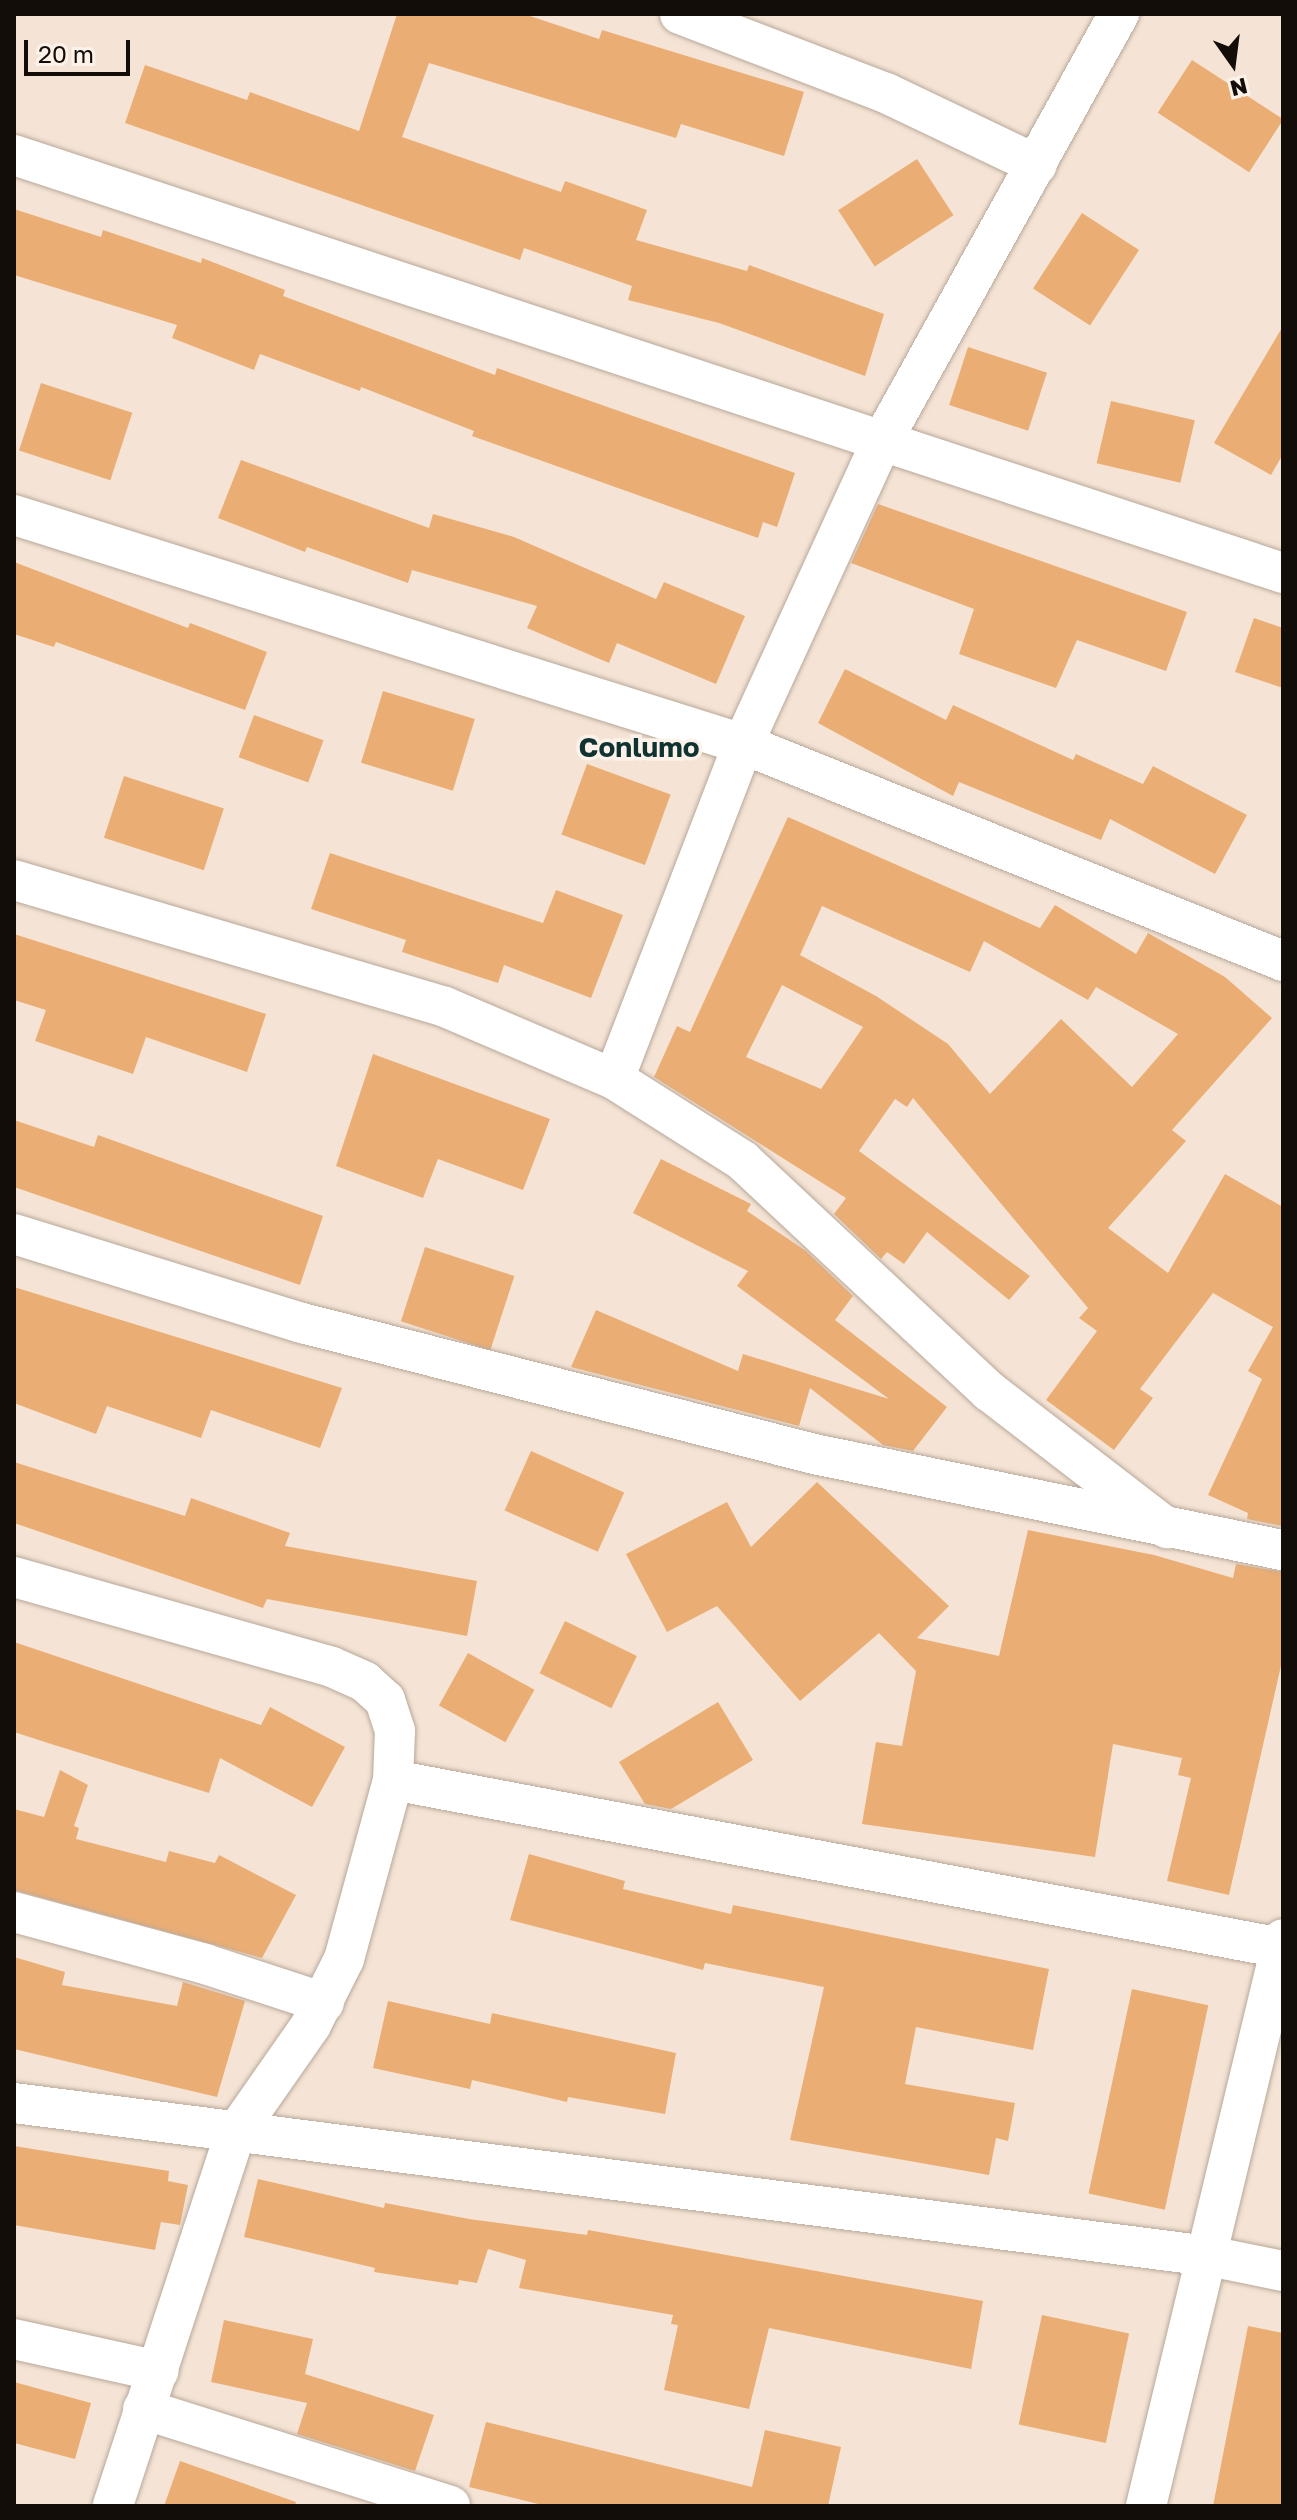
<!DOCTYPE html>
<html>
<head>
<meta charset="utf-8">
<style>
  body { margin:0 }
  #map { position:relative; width:1297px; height:2520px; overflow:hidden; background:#f5e4d5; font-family:"Golos Text",sans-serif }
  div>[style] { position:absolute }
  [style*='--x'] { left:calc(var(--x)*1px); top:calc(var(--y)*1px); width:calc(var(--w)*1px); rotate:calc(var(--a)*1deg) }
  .building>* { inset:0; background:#eaae75; transform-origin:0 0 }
  .roads { filter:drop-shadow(0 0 2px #b8a89a) drop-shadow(0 0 2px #b8a89a) }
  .minor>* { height:40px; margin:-20px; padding:0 20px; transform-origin:20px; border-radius:20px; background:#fff }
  span { translate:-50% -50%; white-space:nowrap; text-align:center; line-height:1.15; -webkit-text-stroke:7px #fdf2ea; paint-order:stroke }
  .neighbourhood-label { font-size:28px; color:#103331; font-weight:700 }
  .frame { position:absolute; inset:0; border:16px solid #120d08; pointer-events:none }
  .north { position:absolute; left:1193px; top:24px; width:80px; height:80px; -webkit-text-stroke:6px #fdf2ea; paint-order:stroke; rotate:166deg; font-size:22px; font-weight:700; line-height:32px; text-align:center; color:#120d08 }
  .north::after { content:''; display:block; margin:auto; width:28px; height:36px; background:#120d08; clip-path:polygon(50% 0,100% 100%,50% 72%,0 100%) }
  .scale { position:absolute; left:24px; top:40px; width:106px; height:36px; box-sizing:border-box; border:4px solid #120d08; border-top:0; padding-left:10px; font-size:24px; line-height:28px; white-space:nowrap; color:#120d08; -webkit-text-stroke:6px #fdf2ea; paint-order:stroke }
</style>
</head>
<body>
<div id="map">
  <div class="building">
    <i style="clip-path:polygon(397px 14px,524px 14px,599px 39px,602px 30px,804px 92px,784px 156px,681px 124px,676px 138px,429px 63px,402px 137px,561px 192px,565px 181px,647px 210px,636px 240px,747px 271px,749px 265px,884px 314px,865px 376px,719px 323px,628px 300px,632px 286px,524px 248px,520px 260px,125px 123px,145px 65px,247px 100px,250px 92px,359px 131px)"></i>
    <i style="left:1192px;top:60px;width:109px;height:63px;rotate:33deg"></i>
    <i style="left:917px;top:159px;width:67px;height:94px;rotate:57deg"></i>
    <i style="clip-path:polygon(14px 209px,101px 237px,103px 230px,201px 263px,202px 258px,285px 290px,283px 296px,495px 375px,497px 368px,795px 473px,777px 527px,763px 522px,758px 538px,472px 436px,474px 431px,361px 387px,360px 391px,260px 354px,254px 370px,172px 338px,177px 325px,14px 275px)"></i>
    <i style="left:1082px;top:213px;width:68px;height:90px;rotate:33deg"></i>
    <i style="clip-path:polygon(1283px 326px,1283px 454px,1271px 475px,1214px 443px)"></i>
    <i style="left:968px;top:347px;width:83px;height:61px;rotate:18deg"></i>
    <i style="left:41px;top:383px;width:96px;height:71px;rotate:18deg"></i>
    <i style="left:1111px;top:401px;width:86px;height:64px;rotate:13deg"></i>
    <i style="clip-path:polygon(241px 460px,429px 528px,433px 514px,514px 537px,656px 599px,664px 582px,745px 616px,716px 684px,617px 643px,609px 663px,527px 628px,537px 606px,412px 570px,408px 583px,307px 547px,305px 552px,218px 518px)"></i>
    <i style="clip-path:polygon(878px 504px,1187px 612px,1166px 671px,1077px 640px,1056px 688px,959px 654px,974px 609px,851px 563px)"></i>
    <i style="clip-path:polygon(14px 562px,188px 628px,190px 623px,267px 652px,245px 710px,56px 642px,54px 647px,14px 634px)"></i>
    <i style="clip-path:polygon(1254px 618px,1283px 628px,1283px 688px,1235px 672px)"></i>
    <i style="clip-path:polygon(845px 669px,946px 720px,953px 705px,1073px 760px,1076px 754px,1143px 784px,1153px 766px,1247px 815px,1215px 874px,1110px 819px,1101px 840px,959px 782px,953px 796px,818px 723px)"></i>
    <i style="left:383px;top:691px;width:96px;height:75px;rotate:17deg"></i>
    <i style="left:254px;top:715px;width:74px;height:45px;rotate:20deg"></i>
    <i style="left:587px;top:764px;width:89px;height:75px;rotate:20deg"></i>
    <i style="left:124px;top:776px;width:105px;height:65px;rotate:18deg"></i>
    <i style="clip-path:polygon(evenodd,788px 817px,1040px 928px,1055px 905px,1136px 954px,1148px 933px,1225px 977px,1272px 1018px,1172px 1130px,1186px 1141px,1108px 1228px,1168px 1273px,1225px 1174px,1283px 1207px,1282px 1526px,1247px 1519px,1248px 1513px,1208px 1495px,1262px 1379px,1248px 1371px,1273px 1327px,1213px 1293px,1140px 1389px,1153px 1398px,1114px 1450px,1046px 1400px,1097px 1331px,1079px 1318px,1088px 1308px,913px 1098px,907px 1107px,895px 1099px,859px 1151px,1030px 1276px,1009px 1300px,927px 1232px,904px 1264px,887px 1252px,881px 1259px,834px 1214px,846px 1198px,654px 1077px,677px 1026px,690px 1032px,788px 817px,822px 906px,970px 972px,984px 941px,1088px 1000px,1096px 987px,1178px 1034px,1132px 1087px,1061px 1019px,990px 1094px,948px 1044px,876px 996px,800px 955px,822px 906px,788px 817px,782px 985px,863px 1027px,821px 1089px,746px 1057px,782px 985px)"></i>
    <i style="clip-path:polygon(330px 853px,543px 923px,556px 890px,623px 915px,591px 998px,504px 965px,498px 983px,402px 952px,406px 940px,311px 909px)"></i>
    <i style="clip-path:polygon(14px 934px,266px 1014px,247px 1072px,146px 1037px,133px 1074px,35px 1041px,46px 1010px,14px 1000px)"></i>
    <i style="clip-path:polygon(373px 1054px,550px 1119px,523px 1190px,438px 1159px,423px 1198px,336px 1166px)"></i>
    <i style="clip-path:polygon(14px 1120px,94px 1147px,98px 1135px,323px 1216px,300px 1285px,14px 1187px)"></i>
    <i style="clip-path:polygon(661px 1159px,751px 1204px,747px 1211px,806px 1251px,853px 1296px,835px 1320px,947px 1407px,913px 1451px,883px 1445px,810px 1388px,799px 1426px,571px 1367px,596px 1310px,738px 1371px,743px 1354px,889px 1399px,737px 1286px,748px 1271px,633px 1213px)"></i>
    <i style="left:425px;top:1247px;width:94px;height:78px;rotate:18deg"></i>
    <i style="clip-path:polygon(14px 1287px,342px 1388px,320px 1448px,211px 1410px,201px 1438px,107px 1406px,96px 1434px,14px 1403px)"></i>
    <i style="left:531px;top:1451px;width:102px;height:65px;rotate:24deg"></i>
    <i style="clip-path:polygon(14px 1462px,185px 1516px,191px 1498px,290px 1533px,285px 1546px,477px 1581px,467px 1636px,267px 1599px,263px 1608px,14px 1523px)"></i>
    <i style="clip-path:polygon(817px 1482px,949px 1606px,917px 1638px,999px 1656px,1028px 1530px,1154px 1555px,1233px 1578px,1236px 1564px,1283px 1572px,1283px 1657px,1229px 1895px,1167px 1881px,1191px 1778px,1178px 1775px,1182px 1758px,1113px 1744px,1095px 1857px,862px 1824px,876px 1742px,902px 1746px,916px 1671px,879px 1633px,800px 1701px,717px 1606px,667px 1632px,626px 1554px,727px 1502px,751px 1547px)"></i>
    <i style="left:565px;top:1621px;width:80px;height:58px;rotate:26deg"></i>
    <i style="clip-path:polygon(14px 1642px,261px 1725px,270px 1707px,345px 1747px,312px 1807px,220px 1758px,209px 1793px,48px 1743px,14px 1732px)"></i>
    <i style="left:468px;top:1653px;width:76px;height:60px;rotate:29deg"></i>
    <i style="clip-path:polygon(718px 1702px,753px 1760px,671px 1809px,645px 1804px,619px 1762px)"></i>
    <i style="clip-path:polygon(60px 1770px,88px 1785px,74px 1826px,79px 1828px,76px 1839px,166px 1862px,169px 1851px,215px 1863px,219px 1855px,296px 1895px,262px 1958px,14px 1890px,14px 1809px,44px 1817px)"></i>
    <i style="clip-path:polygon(529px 1854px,625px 1881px,623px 1889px,731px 1914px,733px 1905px,1049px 1969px,1033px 2050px,916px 2027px,905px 2084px,1015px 2103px,1008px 2141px,996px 2138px,989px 2175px,790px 2140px,824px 1987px,705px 1963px,703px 1970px,510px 1920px)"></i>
    <i style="clip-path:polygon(14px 1957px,65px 1972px,62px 1985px,177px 2006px,183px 1982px,245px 2001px,217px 2097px,14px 2049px)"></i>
    <i style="left:1132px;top:1989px;width:78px;height:209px;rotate:12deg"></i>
    <i style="clip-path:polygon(388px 2001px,490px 2024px,492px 2013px,676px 2053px,665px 2114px,568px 2097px,567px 2102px,472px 2080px,470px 2089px,373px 2068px)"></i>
    <i style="clip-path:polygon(14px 2146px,169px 2171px,168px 2181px,188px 2185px,180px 2225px,161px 2222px,155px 2250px,14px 2225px)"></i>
    <i style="clip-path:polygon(258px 2179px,384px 2208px,385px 2203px,469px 2219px,587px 2235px,588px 2230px,983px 2301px,971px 2369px,769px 2328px,749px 2409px,664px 2390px,678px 2325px,671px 2324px,673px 2315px,519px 2288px,526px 2260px,488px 2249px,477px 2283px,459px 2280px,458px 2285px,374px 2272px,375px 2268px,244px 2237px)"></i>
    <i style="left:1042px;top:2315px;width:89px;height:112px;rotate:12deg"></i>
    <i style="clip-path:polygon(224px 2320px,313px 2339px,305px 2374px,434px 2415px,415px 2471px,297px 2434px,307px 2403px,211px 2382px)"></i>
    <i style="clip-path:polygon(1248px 2326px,1283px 2333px,1283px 2506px,1213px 2506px)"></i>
    <i style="clip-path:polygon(14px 2382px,91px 2403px,75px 2459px,14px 2443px)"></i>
    <i style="clip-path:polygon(486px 2422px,752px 2487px,765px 2430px,841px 2447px,828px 2506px,546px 2506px,469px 2487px)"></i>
    <i style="clip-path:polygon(180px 2461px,296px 2502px,295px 2506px,164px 2506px)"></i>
  </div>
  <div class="roads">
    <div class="minor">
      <i style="--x:680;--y:14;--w:221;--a:21"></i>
      <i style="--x:886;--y:93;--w:167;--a:25.5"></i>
      <i style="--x:14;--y:155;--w:1336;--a:18.23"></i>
      <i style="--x:14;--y:515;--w:764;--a:17.44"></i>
      <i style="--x:743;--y:744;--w:582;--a:21.89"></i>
      <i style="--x:14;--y:880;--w:449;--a:16.4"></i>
      <i style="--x:445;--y:1007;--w:184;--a:23.1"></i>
      <i style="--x:614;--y:1079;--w:153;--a:32.4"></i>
      <i style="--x:743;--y:1161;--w:337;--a:43.1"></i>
      <i style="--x:989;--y:1391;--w:225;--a:37.6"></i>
      <i style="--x:614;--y:1079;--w:359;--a:-68.9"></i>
      <i style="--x:743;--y:744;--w:331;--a:-65.4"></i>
      <i style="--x:881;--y:443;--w:491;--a:-61"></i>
      <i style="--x:14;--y:1234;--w:301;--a:17.2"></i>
      <i style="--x:302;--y:1323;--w:528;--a:14.35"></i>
      <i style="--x:814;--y:1454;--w:479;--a:11.6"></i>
      <i style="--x:14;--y:1577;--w:330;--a:15.8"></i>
      <i style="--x:332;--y:1667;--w:36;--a:24"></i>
      <i style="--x:365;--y:1682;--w:27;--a:42"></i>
      <i style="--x:385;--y:1700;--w:33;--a:72"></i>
      <i style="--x:395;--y:1731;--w:49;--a:92.3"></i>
      <i style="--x:393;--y:1780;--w:186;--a:105.3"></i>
      <i style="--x:344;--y:1959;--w:74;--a:116.6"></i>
      <i style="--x:311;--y:2025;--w:133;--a:124.9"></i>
      <i style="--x:235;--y:2134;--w:391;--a:108.2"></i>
      <i style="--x:393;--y:1780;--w:904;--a:10.71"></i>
      <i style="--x:14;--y:1912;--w:198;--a:15.2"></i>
      <i style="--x:205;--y:1964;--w:125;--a:18.1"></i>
      <i style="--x:14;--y:2103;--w:1205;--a:7.3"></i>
      <i style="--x:1209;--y:2256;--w:76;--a:11.5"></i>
      <i style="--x:14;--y:2339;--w:148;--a:12.5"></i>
      <i style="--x:143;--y:2409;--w:322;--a:17.5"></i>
      <i style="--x:1146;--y:2506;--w:583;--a:-76.42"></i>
    </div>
  </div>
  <div class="neighbourhood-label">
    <span style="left:639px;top:747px">Conlumo</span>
  </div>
  <div class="frame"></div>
  <div class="north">N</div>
  <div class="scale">20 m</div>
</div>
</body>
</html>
